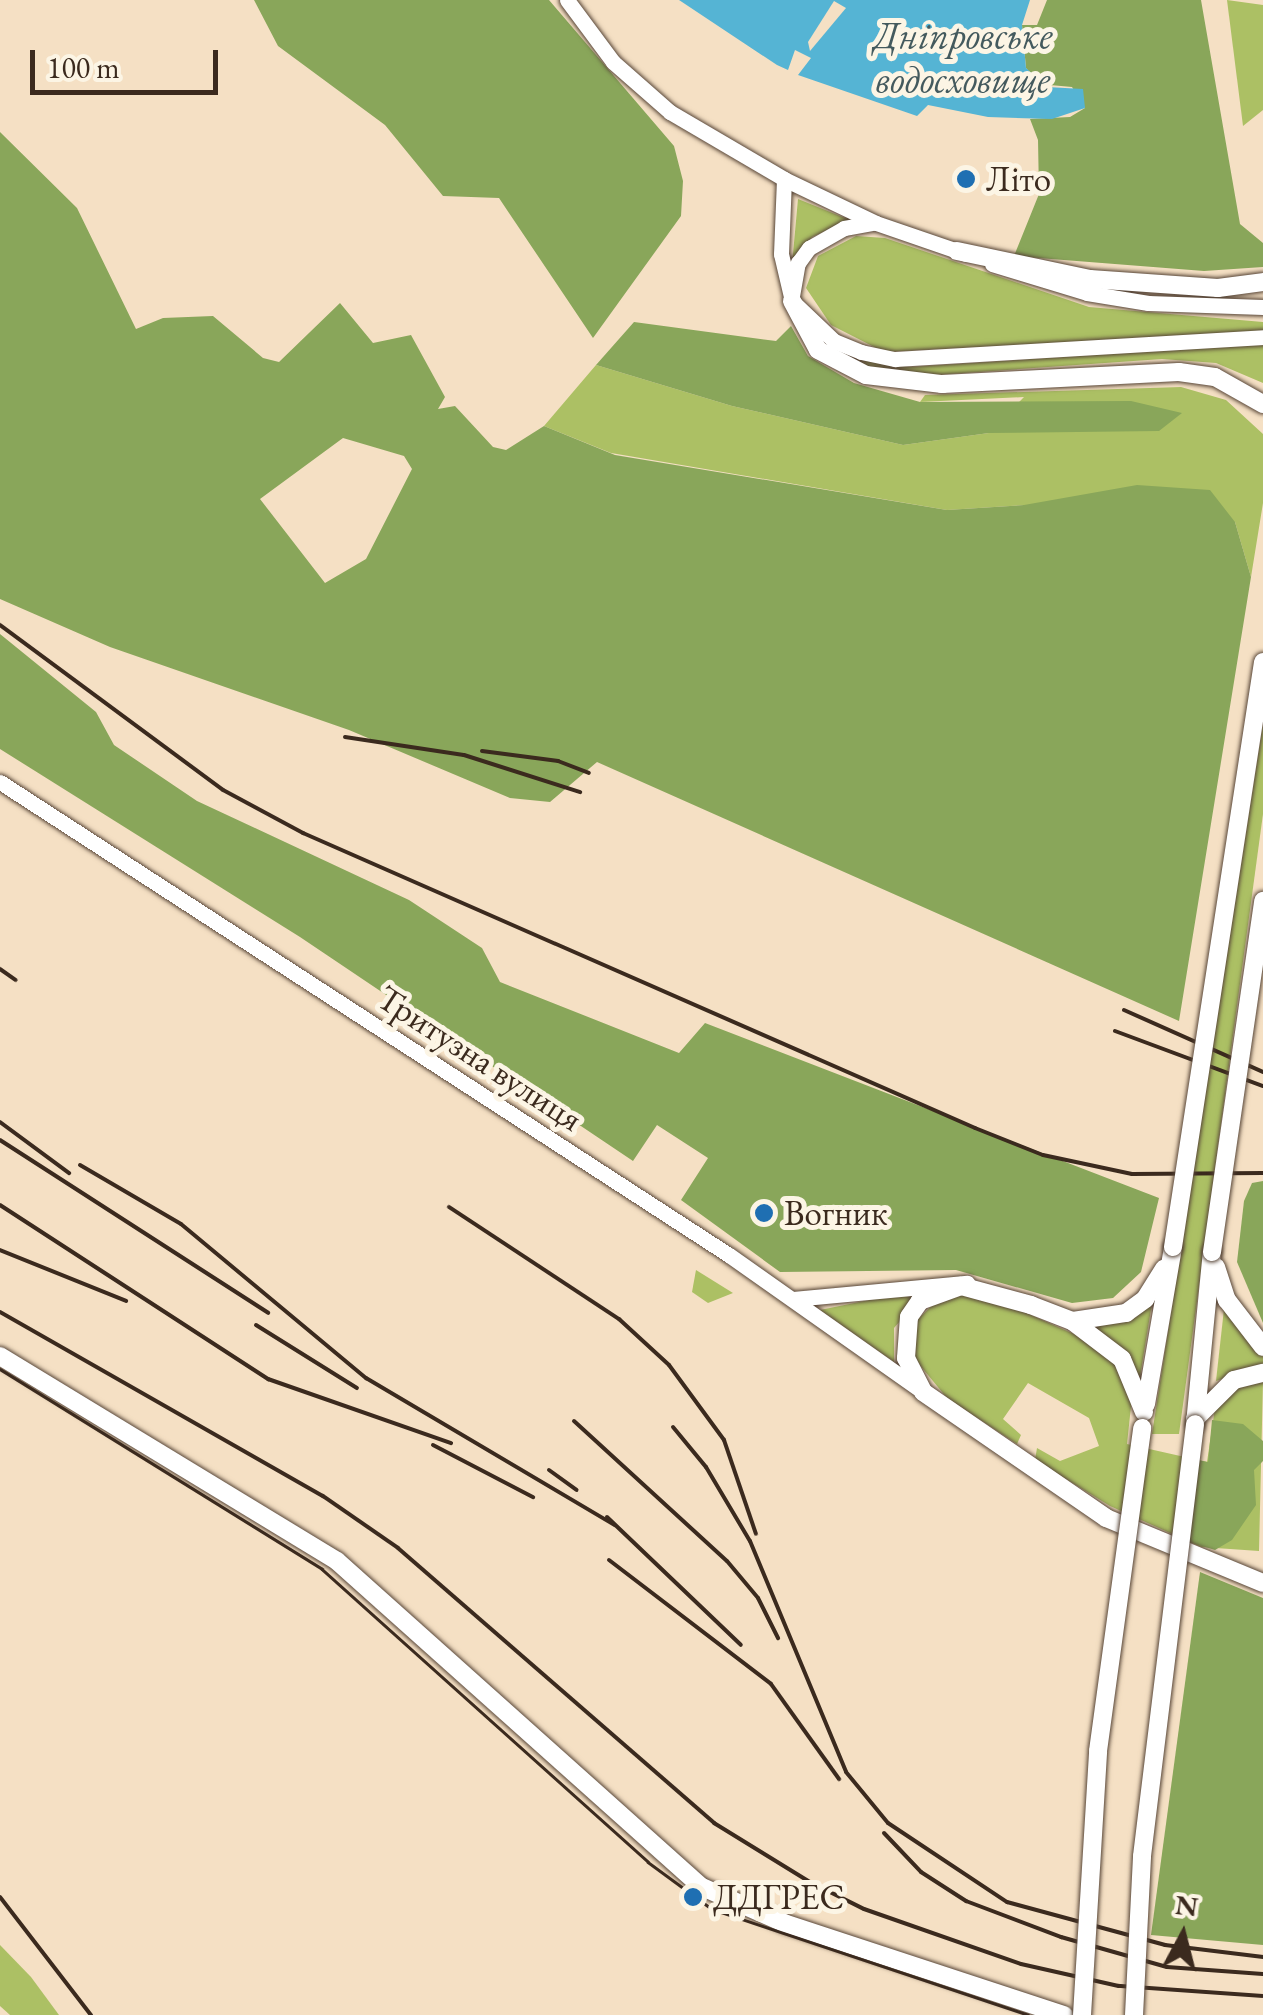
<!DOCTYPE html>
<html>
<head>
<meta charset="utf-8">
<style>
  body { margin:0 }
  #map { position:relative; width:1263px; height:2015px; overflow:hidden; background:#f5e0c4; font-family:"EB Garamond",serif }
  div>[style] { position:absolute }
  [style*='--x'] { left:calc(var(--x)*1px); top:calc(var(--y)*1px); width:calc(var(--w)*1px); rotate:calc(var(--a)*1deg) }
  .green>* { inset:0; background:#acc064 }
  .forest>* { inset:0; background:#89a65a }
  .water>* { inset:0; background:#55b4d4 }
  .pier>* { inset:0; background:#f5e0c4 }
  .roads { filter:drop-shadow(0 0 2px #574537) drop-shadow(0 0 2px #574537) }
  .tertiary>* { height:15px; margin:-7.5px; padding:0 7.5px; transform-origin:7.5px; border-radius:7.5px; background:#fff }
  .secondary>* { height:18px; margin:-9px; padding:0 9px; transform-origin:9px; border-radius:9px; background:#fff }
  .tram>* { height:2.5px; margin:-1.25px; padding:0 1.25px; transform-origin:1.25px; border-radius:1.25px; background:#3b2a1e }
  .rail>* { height:4px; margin:-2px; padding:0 2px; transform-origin:2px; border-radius:2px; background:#3b2a1e }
  .bridges { filter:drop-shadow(0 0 2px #574537) drop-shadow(0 0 2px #574537) }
  .secondary-bridge>* { height:18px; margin:-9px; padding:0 9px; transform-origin:9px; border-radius:9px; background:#fff }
  .dots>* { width:28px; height:28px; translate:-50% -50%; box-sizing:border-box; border:5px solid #fcf5e5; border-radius:50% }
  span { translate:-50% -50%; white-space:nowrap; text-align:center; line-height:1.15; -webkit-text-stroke:10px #fcf5e5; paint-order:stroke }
  .poi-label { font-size:35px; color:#3b2a1e }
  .left { translate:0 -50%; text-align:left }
  .street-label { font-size:35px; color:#3b2a1e }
  .water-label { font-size:38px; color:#445a5e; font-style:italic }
  .north { position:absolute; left:1133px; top:1885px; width:100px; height:100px; -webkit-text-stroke:8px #fcf5e5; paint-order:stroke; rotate:7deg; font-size:28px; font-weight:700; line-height:40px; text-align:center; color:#3b2a1e }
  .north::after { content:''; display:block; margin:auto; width:35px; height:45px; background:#3b2a1e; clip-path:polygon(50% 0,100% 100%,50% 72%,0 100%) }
  .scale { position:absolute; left:30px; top:50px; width:188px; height:45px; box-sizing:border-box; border:5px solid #3b2a1e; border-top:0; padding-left:12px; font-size:30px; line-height:35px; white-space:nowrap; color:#3b2a1e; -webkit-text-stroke:8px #fcf5e5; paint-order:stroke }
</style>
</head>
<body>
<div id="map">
  <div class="green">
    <i style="clip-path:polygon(1227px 0,1263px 5px,1263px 110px,1243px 126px)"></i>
    <i style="clip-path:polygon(798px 199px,850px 220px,812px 237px,792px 265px)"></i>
    <i style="clip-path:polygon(856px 236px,885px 238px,1089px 307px,1263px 322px,1263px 333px,884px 352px,831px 325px,806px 288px,818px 256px)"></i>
    <i style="clip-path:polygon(817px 336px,861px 360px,910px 367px,1263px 344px,1263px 383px,1216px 363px,1162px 359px,935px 375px,876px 372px,823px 346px)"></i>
    <i style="clip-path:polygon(596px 365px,732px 406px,903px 445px,989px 433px,1024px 397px,920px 402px,925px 395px,1181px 387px,1226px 400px,1263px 434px,1263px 503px,1251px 577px,1235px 522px,1024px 505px,947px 510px,611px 453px,544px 426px)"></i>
    <i style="clip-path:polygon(1263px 724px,1263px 814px,1179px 1434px,1152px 1434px)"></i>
    <i style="clip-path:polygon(696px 1270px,733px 1293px,708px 1303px,692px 1292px)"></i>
    <i style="clip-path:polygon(928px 1288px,894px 1328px,894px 1362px,820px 1310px)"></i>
    <i style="clip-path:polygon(961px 1294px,1001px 1302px,1083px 1338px,1115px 1362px,1132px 1397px,1127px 1444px,1207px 1462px,1215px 1408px,1236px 1386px,1263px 1381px,1259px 1551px,1201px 1547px,1110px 1506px,1035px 1460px,1037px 1448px,1060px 1461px,1099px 1446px,1089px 1418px,1028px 1383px,1003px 1419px,1021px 1435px,1017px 1444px,947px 1398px,914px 1358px,917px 1320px,938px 1300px)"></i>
    <i style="clip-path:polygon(1153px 1297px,1140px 1377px,1088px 1326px)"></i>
    <i style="clip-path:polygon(1224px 1309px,1263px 1357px,1263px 1366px,1216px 1381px)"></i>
    <i style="clip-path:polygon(0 1945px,31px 1977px,59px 2015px,10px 2015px,0 2006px)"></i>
  </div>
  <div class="forest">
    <i style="clip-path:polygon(254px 0,549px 0,674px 146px,683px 181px,681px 216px,593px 338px,499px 198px,443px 196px,385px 125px,278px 46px)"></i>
    <i style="clip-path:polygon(1047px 0,1201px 0,1240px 224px,1263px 243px,1263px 267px,1204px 271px,1014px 256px,1039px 194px,1038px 140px,1030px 119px,1070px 117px,1085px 108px,1072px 87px,1039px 84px,1026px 68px,1022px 25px,1037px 25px)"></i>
    <i style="clip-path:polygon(evenodd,0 132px,77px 208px,136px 329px,163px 318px,213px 316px,263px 358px,279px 362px,340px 303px,373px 343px,411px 335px,445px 397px,438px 409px,455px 406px,493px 447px,506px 450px,544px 426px,615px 455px,947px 510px,1024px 505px,1137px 485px,1210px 490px,1235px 522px,1251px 577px,1179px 1021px,597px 762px,550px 802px,510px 798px,349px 730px,110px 647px,0 599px,0 132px,343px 438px,404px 456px,412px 469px,366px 559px,325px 583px,260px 499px,343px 438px)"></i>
    <i style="clip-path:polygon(634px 322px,776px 341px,791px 326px,808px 356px,854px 383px,920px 402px,1131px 401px,1182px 413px,1159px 431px,989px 433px,903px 445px,732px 406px,596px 365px)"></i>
    <i style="clip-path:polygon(0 634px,96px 712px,114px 745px,197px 801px,409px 900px,482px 948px,500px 982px,679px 1053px,705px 1023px,1159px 1198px,1141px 1272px,1113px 1298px,1072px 1303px,956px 1270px,780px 1272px,681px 1200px,708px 1158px,657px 1125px,633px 1161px,300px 937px,0 749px)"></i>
    <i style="clip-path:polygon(1263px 1181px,1263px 1323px,1237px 1262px,1244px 1201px,1252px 1183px)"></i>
    <i style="clip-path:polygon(1212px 1420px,1243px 1424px,1263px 1441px,1263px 1461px,1254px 1470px,1256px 1505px,1232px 1540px,1215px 1550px,1189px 1542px,1198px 1460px,1208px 1462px)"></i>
    <i style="clip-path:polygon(1200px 1572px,1263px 1598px,1263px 1945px,1151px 1935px)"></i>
  </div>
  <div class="water">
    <i style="clip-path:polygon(679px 0,1030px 0,1022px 25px,1026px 68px,1047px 87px,1083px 89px,1085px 108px,1052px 119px,988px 117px,928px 105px,917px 116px,798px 75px,811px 58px,795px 50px,788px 70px,777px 65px)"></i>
  </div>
  <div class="pier">
    <i style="clip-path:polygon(834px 1px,846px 8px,810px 51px,808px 42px)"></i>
  </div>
  <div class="roads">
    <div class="tertiary">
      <i style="--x:567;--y:0;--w:77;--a:53.4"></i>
      <i style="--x:613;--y:62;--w:76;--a:41.3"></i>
      <i style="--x:670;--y:112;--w:132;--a:30.4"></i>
      <i style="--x:784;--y:179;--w:102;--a:25.6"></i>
      <i style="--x:876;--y:223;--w:95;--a:19"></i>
      <i style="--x:784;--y:179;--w:75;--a:92.3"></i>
      <i style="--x:781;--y:254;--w:48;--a:76.8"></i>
      <i style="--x:792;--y:301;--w:58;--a:43.6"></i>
      <i style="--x:834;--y:341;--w:29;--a:22"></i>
      <i style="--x:861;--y:352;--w:35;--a:12"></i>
      <i style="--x:895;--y:359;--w:369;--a:-3.4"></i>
      <i style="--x:992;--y:264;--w:99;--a:17"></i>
      <i style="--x:1087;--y:293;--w:62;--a:9.3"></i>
      <i style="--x:1148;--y:303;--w:115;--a:2"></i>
      <i style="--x:792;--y:296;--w:34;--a:-80"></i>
      <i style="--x:798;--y:263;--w:19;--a:-54"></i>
      <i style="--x:809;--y:248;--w:40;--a:-29.7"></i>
      <i style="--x:844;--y:228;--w:28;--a:-10"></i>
      <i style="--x:0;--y:782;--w:869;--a:32.98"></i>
      <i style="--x:729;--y:1255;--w:237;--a:35.2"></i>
      <i style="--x:793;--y:1299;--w:175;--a:-5.3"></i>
    </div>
    <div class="secondary">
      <i style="--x:957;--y:251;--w:136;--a:11.9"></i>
      <i style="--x:1090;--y:279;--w:128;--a:4"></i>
      <i style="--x:1218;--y:288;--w:45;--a:-7.6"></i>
      <i style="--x:792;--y:301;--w:55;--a:62"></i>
      <i style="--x:818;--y:350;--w:54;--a:27.5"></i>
      <i style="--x:866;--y:375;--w:77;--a:6.8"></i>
      <i style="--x:942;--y:384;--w:237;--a:-2.9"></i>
      <i style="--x:1179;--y:372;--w:36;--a:8"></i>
      <i style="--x:1215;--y:377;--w:55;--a:29.4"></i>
      <i style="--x:1216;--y:1267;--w:35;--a:72"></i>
      <i style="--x:1227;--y:1300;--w:59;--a:52.5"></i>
      <i style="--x:1073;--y:1321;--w:54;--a:-8.6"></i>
      <i style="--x:1126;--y:1313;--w:24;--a:-36"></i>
      <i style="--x:1145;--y:1299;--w:36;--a:-58"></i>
      <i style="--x:0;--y:1356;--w:394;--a:31.3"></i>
      <i style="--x:337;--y:1561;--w:487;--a:41.8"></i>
      <i style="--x:700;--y:1886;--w:92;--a:23.8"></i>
      <i style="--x:784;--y:1923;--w:295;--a:18.2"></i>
      <i style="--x:1146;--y:1404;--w:159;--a:-80.2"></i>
      <i style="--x:1144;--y:1412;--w:57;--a:-112.5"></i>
      <i style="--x:1122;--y:1359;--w:63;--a:-142.8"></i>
      <i style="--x:1072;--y:1321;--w:44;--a:-158.7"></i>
      <i style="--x:1031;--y:1305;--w:73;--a:-164.8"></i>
      <i style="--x:961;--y:1286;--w:44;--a:159.9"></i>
      <i style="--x:920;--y:1301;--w:19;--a:125"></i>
      <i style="--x:909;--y:1317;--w:41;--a:94.2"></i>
      <i style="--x:906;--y:1358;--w:38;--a:63"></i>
      <i style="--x:923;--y:1392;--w:222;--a:34.5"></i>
      <i style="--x:1106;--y:1518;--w:170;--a:22.5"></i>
      <i style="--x:1195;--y:1419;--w:55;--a:-45"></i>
      <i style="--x:1234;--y:1380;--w:30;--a:-14"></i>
      <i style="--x:1195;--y:1424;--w:173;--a:-84.4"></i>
    </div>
  </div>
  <div class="tram">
    <i style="--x:0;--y:1369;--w:379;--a:31.8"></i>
    <i style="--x:322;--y:1569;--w:438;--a:41.9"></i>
    <i style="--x:648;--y:1862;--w:79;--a:36.3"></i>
    <i style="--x:712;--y:1909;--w:333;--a:18.5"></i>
  </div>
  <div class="rail">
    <i style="--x:0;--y:625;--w:277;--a:36.5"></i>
    <i style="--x:223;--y:790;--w:91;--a:28.3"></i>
    <i style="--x:303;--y:833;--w:734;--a:23.7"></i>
    <i style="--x:975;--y:1128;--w:73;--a:21.7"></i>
    <i style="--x:1043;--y:1155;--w:91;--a:12.1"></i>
    <i style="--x:1132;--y:1174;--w:131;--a:-0.4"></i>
    <i style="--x:345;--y:737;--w:120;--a:8.6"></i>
    <i style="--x:464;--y:755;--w:122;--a:17.7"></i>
    <i style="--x:482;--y:751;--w:77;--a:7.5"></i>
    <i style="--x:558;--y:761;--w:33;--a:21"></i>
    <i style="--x:0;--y:969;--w:19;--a:35"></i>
    <i style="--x:1124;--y:1010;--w:152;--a:24"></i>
    <i style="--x:1115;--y:1031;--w:158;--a:20.4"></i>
    <i style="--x:0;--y:1122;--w:86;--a:36.5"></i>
    <i style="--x:0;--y:1140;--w:319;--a:32.8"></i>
    <i style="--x:80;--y:1165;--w:117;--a:30.3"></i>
    <i style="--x:181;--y:1224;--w:241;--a:39.8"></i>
    <i style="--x:366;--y:1378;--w:289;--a:30.6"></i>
    <i style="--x:0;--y:1205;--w:320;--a:33"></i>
    <i style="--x:268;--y:1379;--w:194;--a:19.3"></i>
    <i style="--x:449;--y:1207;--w:204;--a:33.4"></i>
    <i style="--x:619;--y:1319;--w:68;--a:42.6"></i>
    <i style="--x:669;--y:1365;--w:93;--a:53.7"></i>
    <i style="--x:724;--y:1440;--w:99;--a:71.2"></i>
    <i style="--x:0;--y:1250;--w:136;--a:22"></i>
    <i style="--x:0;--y:1312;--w:372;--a:29.7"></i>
    <i style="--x:323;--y:1496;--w:91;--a:34.7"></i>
    <i style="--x:398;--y:1548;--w:419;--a:41"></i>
    <i style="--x:714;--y:1823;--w:113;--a:31.6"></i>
    <i style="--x:810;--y:1882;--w:60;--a:26.6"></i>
    <i style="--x:864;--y:1909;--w:166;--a:19.3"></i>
    <i style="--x:1021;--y:1964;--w:100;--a:12.7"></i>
    <i style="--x:1119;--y:1986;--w:144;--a:4"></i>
    <i style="--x:256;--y:1325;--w:119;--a:32"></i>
    <i style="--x:574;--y:1421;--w:207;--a:42.5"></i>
    <i style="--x:727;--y:1561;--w:48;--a:50"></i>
    <i style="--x:758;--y:1598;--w:45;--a:63.4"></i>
    <i style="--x:673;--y:1427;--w:52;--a:50.5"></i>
    <i style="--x:706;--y:1467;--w:86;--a:59.3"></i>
    <i style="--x:750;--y:1541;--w:250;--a:67.4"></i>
    <i style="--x:846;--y:1772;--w:66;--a:50.5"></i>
    <i style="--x:888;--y:1823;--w:143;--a:33.6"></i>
    <i style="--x:1007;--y:1902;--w:164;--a:15.2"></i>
    <i style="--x:1165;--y:1945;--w:99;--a:7"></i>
    <i style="--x:433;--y:1445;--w:113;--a:27.5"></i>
    <i style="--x:549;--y:1470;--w:34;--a:36"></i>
    <i style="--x:607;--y:1517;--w:185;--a:43.7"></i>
    <i style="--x:609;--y:1560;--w:204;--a:37.4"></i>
    <i style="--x:771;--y:1684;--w:117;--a:54.4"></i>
    <i style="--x:884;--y:1833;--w:54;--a:46.5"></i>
    <i style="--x:921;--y:1872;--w:54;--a:32.8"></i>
    <i style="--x:966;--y:1901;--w:102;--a:20.8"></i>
    <i style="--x:1061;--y:1937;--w:110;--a:15.8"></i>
    <i style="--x:1167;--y:1967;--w:96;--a:4.2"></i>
    <i style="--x:0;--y:1897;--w:149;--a:52.4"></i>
  </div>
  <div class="bridges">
    <div class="secondary-bridge">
      <i style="--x:1173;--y:1247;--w:592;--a:-81.25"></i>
      <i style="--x:1212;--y:1252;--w:355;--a:-81.7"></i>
      <i style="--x:1082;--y:2015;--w:264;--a:-86.5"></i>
      <i style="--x:1098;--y:1751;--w:326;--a:-82.2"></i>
      <i style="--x:1134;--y:2015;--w:159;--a:-87.1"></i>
      <i style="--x:1142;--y:1856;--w:435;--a:-83"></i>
    </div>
  </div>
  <div class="dots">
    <i style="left:966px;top:179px;background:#1f6fb2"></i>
    <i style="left:764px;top:1213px;background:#1f6fb2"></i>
    <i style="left:693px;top:1897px;background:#1f6fb2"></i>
  </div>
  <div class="poi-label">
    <span class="left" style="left:986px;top:179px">Літо</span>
    <span class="left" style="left:784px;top:1213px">Вогник</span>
    <span class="left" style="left:713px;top:1897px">ДДГРЕС</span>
  </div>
  <div class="street-label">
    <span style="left:480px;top:1058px;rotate:33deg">Тритузна вулиця</span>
  </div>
  <div class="water-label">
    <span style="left:963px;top:57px">Дніпровське<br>водосховище</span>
  </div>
  <div class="north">N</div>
  <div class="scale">100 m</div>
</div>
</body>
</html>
